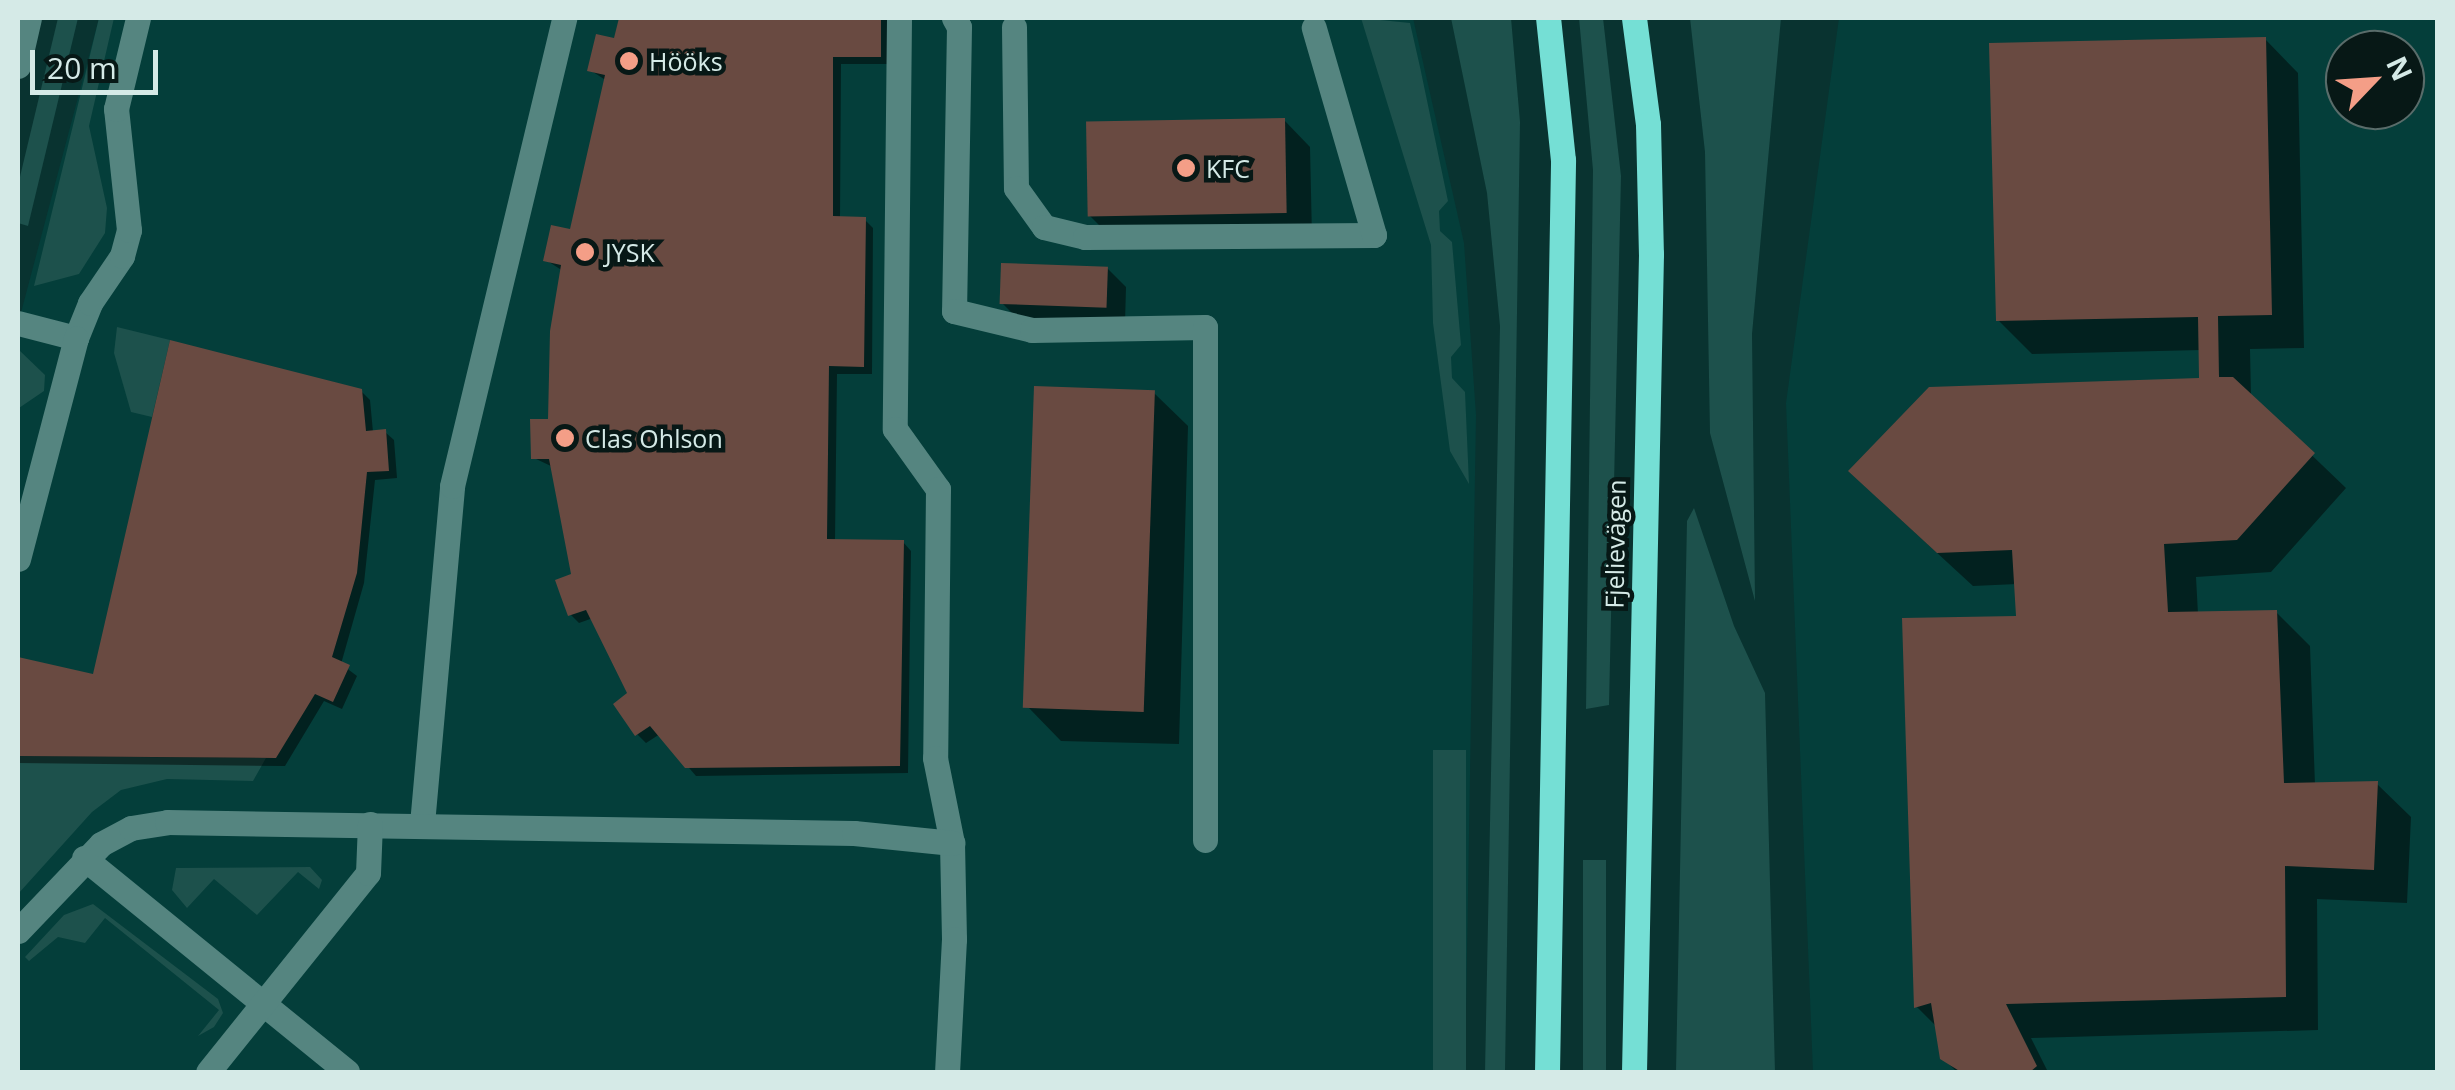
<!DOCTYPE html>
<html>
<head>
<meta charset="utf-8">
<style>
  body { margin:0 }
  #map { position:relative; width:2455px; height:1090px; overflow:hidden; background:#093330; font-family:"Open Sans",sans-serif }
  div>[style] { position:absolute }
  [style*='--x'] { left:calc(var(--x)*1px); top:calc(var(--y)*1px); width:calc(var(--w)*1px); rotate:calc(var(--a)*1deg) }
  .built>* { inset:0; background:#043e3a }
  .green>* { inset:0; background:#1d514c; transform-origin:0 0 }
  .shadow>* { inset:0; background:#0007 }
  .building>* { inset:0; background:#694a41; transform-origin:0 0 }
  .minor>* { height:25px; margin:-12.5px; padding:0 12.5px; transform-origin:12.5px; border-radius:12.5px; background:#558580 }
  .major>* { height:25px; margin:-12.5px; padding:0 12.5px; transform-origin:12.5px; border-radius:12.5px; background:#75dfd5 }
  .dots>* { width:28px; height:28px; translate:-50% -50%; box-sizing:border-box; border:5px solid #071816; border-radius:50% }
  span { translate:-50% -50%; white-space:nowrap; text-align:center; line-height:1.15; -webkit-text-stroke:9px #071816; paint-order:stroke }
  .poi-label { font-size:25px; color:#d5eae7 }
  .left { translate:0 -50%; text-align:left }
  .street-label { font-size:25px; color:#d5eae7 }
  .frame { position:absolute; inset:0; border:20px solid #d5eae7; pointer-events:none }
  .north { position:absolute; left:2325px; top:30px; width:100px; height:100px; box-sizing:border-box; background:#071816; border:2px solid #596c6a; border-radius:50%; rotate:65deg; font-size:28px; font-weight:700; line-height:40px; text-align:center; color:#d5eae7 }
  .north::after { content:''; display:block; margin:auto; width:35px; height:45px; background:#f49e87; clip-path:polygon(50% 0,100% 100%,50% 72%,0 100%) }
  .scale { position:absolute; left:30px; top:50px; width:128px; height:45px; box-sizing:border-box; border:5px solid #d5eae7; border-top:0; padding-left:12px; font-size:30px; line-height:35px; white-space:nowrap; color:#d5eae7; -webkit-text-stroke:8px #071816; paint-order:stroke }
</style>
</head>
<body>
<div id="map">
  <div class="built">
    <i style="clip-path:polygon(99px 18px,1413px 18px,1464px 243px,1476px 415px,1465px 1072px,18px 1072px,18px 324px)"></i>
    <i style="clip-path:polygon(evenodd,1839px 18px,2437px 18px,2437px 1072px,1813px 1072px,1786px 403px,1839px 18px,2345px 50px,2405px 50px,2405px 110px,2345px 110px,2345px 50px)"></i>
  </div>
  <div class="green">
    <i style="clip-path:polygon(58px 18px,78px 18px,28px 226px,18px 223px,18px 185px)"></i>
    <i style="clip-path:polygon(99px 18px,114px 18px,89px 126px,107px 208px,105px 233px,79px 274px,34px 286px)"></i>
    <i style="clip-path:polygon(1361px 18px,1410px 23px,1420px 67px,1448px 201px,1439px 211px,1440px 231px,1452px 242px,1461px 345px,1451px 357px,1452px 378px,1465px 392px,1469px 484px,1450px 451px,1433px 323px,1431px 245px)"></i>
    <i style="clip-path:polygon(1451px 18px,1511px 18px,1520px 122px,1505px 1072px,1485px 1072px,1500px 326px,1487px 193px)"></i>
    <i style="clip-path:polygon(1579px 18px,1603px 18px,1621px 176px,1609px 705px,1586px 709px,1593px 170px)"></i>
    <i style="clip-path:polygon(1690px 18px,1781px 18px,1752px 334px,1755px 601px,1710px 433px,1705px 152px)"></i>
    <i style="clip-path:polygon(117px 327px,170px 340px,152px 417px,131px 412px,114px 353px)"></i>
    <i style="clip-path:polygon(18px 349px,45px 375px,44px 391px,19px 408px)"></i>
    <i style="clip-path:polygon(1694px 508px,1734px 626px,1765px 693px,1775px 1072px,1676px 1072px,1687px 521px)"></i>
    <i style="left:1433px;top:750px;width:33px;height:322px"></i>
    <i style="clip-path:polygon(18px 756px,266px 758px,253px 781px,167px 779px,121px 790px,92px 812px,18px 894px)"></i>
    <i style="left:1583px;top:860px;width:23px;height:212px"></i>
    <i style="clip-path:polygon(310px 867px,322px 880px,319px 889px,298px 872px,257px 915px,214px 879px,187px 908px,172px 890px,176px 868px)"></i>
    <i style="clip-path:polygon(93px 904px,218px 999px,223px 1013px,214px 1027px,198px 1036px,219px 1010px,105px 918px,85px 943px,58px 937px,29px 961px,25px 957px,64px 915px)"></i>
  </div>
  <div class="shadow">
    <i style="clip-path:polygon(621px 18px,889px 18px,889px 64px,841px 64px,840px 219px,864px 219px,873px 228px,872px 374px,837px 374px,835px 541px,903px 542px,911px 551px,908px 773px,696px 776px,660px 734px,646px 743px,637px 734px,630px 693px,593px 618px,579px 623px,571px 615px,574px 576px,553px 467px,534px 458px,551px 422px,563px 271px,546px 260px,571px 232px,607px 81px,590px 70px,616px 42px)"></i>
    <i style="clip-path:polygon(2265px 39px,2298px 73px,2304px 348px,2250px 349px,2251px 397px,2346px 488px,2271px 572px,2196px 577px,2198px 614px,2276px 612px,2310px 646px,2315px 785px,2377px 784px,2411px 817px,2407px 903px,2317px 899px,2318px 1030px,2031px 1038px,2048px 1072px,1957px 1072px,1943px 1058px,1937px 1027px,1916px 1006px,2018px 618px,2017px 584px,1973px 586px,1884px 504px,2201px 380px,2201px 350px,2032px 354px,1998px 320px)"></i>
    <i style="clip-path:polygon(1284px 120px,1310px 147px,1312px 238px,1117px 243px,1090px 216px)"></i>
    <i style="clip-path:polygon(1107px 268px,1126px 287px,1125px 323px,1020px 321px,1002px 303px)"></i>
    <i style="clip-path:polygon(361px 391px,370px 400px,373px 432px,385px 432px,394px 440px,397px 478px,375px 480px,364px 583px,341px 664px,357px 676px,342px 709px,324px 701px,285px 766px,18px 763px,18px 660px,95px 677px)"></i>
    <i style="clip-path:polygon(1154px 393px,1188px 426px,1179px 744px,1061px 741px,1028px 707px)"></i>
  </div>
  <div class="building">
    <i style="clip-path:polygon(619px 18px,881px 18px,881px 57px,833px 57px,833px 216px,866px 217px,864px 367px,829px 366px,827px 539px,904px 540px,900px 766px,685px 768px,650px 726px,635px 736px,613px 704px,627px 693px,586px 610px,568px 616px,561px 597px,555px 580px,571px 574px,549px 459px,531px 459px,530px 419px,548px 419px,550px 331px,561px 265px,543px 261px,551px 225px,570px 229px,605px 75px,587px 71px,596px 34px,614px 38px)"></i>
    <i style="clip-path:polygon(2266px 37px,2272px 315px,2218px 316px,2219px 377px,2233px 377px,2315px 453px,2237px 540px,2164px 544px,2168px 612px,2277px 610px,2284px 783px,2378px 781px,2374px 870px,2285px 866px,2286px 997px,2006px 1004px,2037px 1066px,2030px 1072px,1961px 1072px,1940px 1059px,1931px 1003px,1914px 1008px,1902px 618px,2016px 616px,2012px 550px,1937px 553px,1848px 471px,1929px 387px,2199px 378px,2198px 317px,1996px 321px,1989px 43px)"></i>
    <i style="left:1285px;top:118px;width:95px;height:199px;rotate:89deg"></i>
    <i style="left:1001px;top:263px;width:107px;height:41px;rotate:2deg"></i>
    <i style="clip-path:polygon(170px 340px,362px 389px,366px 431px,386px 429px,389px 471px,367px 472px,357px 573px,332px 657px,350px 665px,333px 702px,315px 694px,276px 758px,18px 756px,18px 657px,93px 674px)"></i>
    <i style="left:1034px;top:386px;width:121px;height:322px;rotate:2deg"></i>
  </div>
  <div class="minor">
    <i style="--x:899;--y:18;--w:411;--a:90.6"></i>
    <i style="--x:895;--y:429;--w:74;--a:54.4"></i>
    <i style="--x:938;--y:489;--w:269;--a:90.6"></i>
    <i style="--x:935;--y:758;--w:87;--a:78.7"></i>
    <i style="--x:952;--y:843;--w:96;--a:88.8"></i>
    <i style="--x:954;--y:939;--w:133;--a:93"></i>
    <i style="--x:954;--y:18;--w:10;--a:61"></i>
    <i style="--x:959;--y:27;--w:284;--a:91"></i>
    <i style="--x:954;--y:311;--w:80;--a:13.7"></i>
    <i style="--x:1032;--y:330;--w:173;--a:-1"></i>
    <i style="--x:1205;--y:327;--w:513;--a:90"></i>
    <i style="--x:1014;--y:27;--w:161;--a:89.3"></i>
    <i style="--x:1016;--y:188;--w:48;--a:54.3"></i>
    <i style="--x:1044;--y:227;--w:42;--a:13.7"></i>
    <i style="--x:1085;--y:237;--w:289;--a:-0.4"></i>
    <i style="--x:1374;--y:235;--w:216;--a:-106.2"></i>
    <i style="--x:18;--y:66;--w:49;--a:-77.1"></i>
    <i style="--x:18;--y:323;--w:60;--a:14.5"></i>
    <i style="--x:76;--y:338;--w:38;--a:-68"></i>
    <i style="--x:90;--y:303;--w:57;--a:-55.8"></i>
    <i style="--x:122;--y:256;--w:27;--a:-75"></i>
    <i style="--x:129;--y:230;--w:122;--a:-96.1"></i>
    <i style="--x:116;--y:109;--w:94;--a:-76.4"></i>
    <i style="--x:18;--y:559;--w:228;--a:-75.3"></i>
    <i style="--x:422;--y:824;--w:339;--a:-84.9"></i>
    <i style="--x:452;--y:486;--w:481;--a:-76.5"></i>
    <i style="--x:84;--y:858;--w:339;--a:39.1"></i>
    <i style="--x:18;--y:931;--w:120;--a:-46.3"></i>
    <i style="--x:101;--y:844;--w:34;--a:-28"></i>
    <i style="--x:131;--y:828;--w:36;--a:-9"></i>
    <i style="--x:167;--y:822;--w:687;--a:0.92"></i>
    <i style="--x:854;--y:833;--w:99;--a:5.8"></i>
    <i style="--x:208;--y:1072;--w:255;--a:-51.2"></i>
    <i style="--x:368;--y:873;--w:49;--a:-87.7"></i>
  </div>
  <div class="major">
    <i style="--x:1634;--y:18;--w:107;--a:82.5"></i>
    <i style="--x:1648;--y:124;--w:130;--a:88.7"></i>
    <i style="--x:1651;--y:254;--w:818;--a:91.19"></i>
    <i style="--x:1547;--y:1072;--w:912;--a:-88.99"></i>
    <i style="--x:1563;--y:160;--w:143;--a:-96"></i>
  </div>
  <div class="dots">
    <i style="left:629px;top:61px;background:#f49e87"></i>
    <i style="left:1186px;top:168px;background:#f49e87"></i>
    <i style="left:585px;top:252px;background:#f49e87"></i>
    <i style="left:565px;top:438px;background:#f49e87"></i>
  </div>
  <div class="poi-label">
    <span class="left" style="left:649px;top:61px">Hööks</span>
    <span class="left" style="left:1206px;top:168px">KFC</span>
    <span class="left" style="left:605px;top:252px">JYSK</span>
    <span class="left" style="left:585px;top:438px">Clas Ohlson</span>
  </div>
  <div class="street-label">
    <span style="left:1615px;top:544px;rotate:-89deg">Fjelievägen</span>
  </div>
  <div class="frame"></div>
  <div class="north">N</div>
  <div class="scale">20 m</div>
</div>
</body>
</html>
